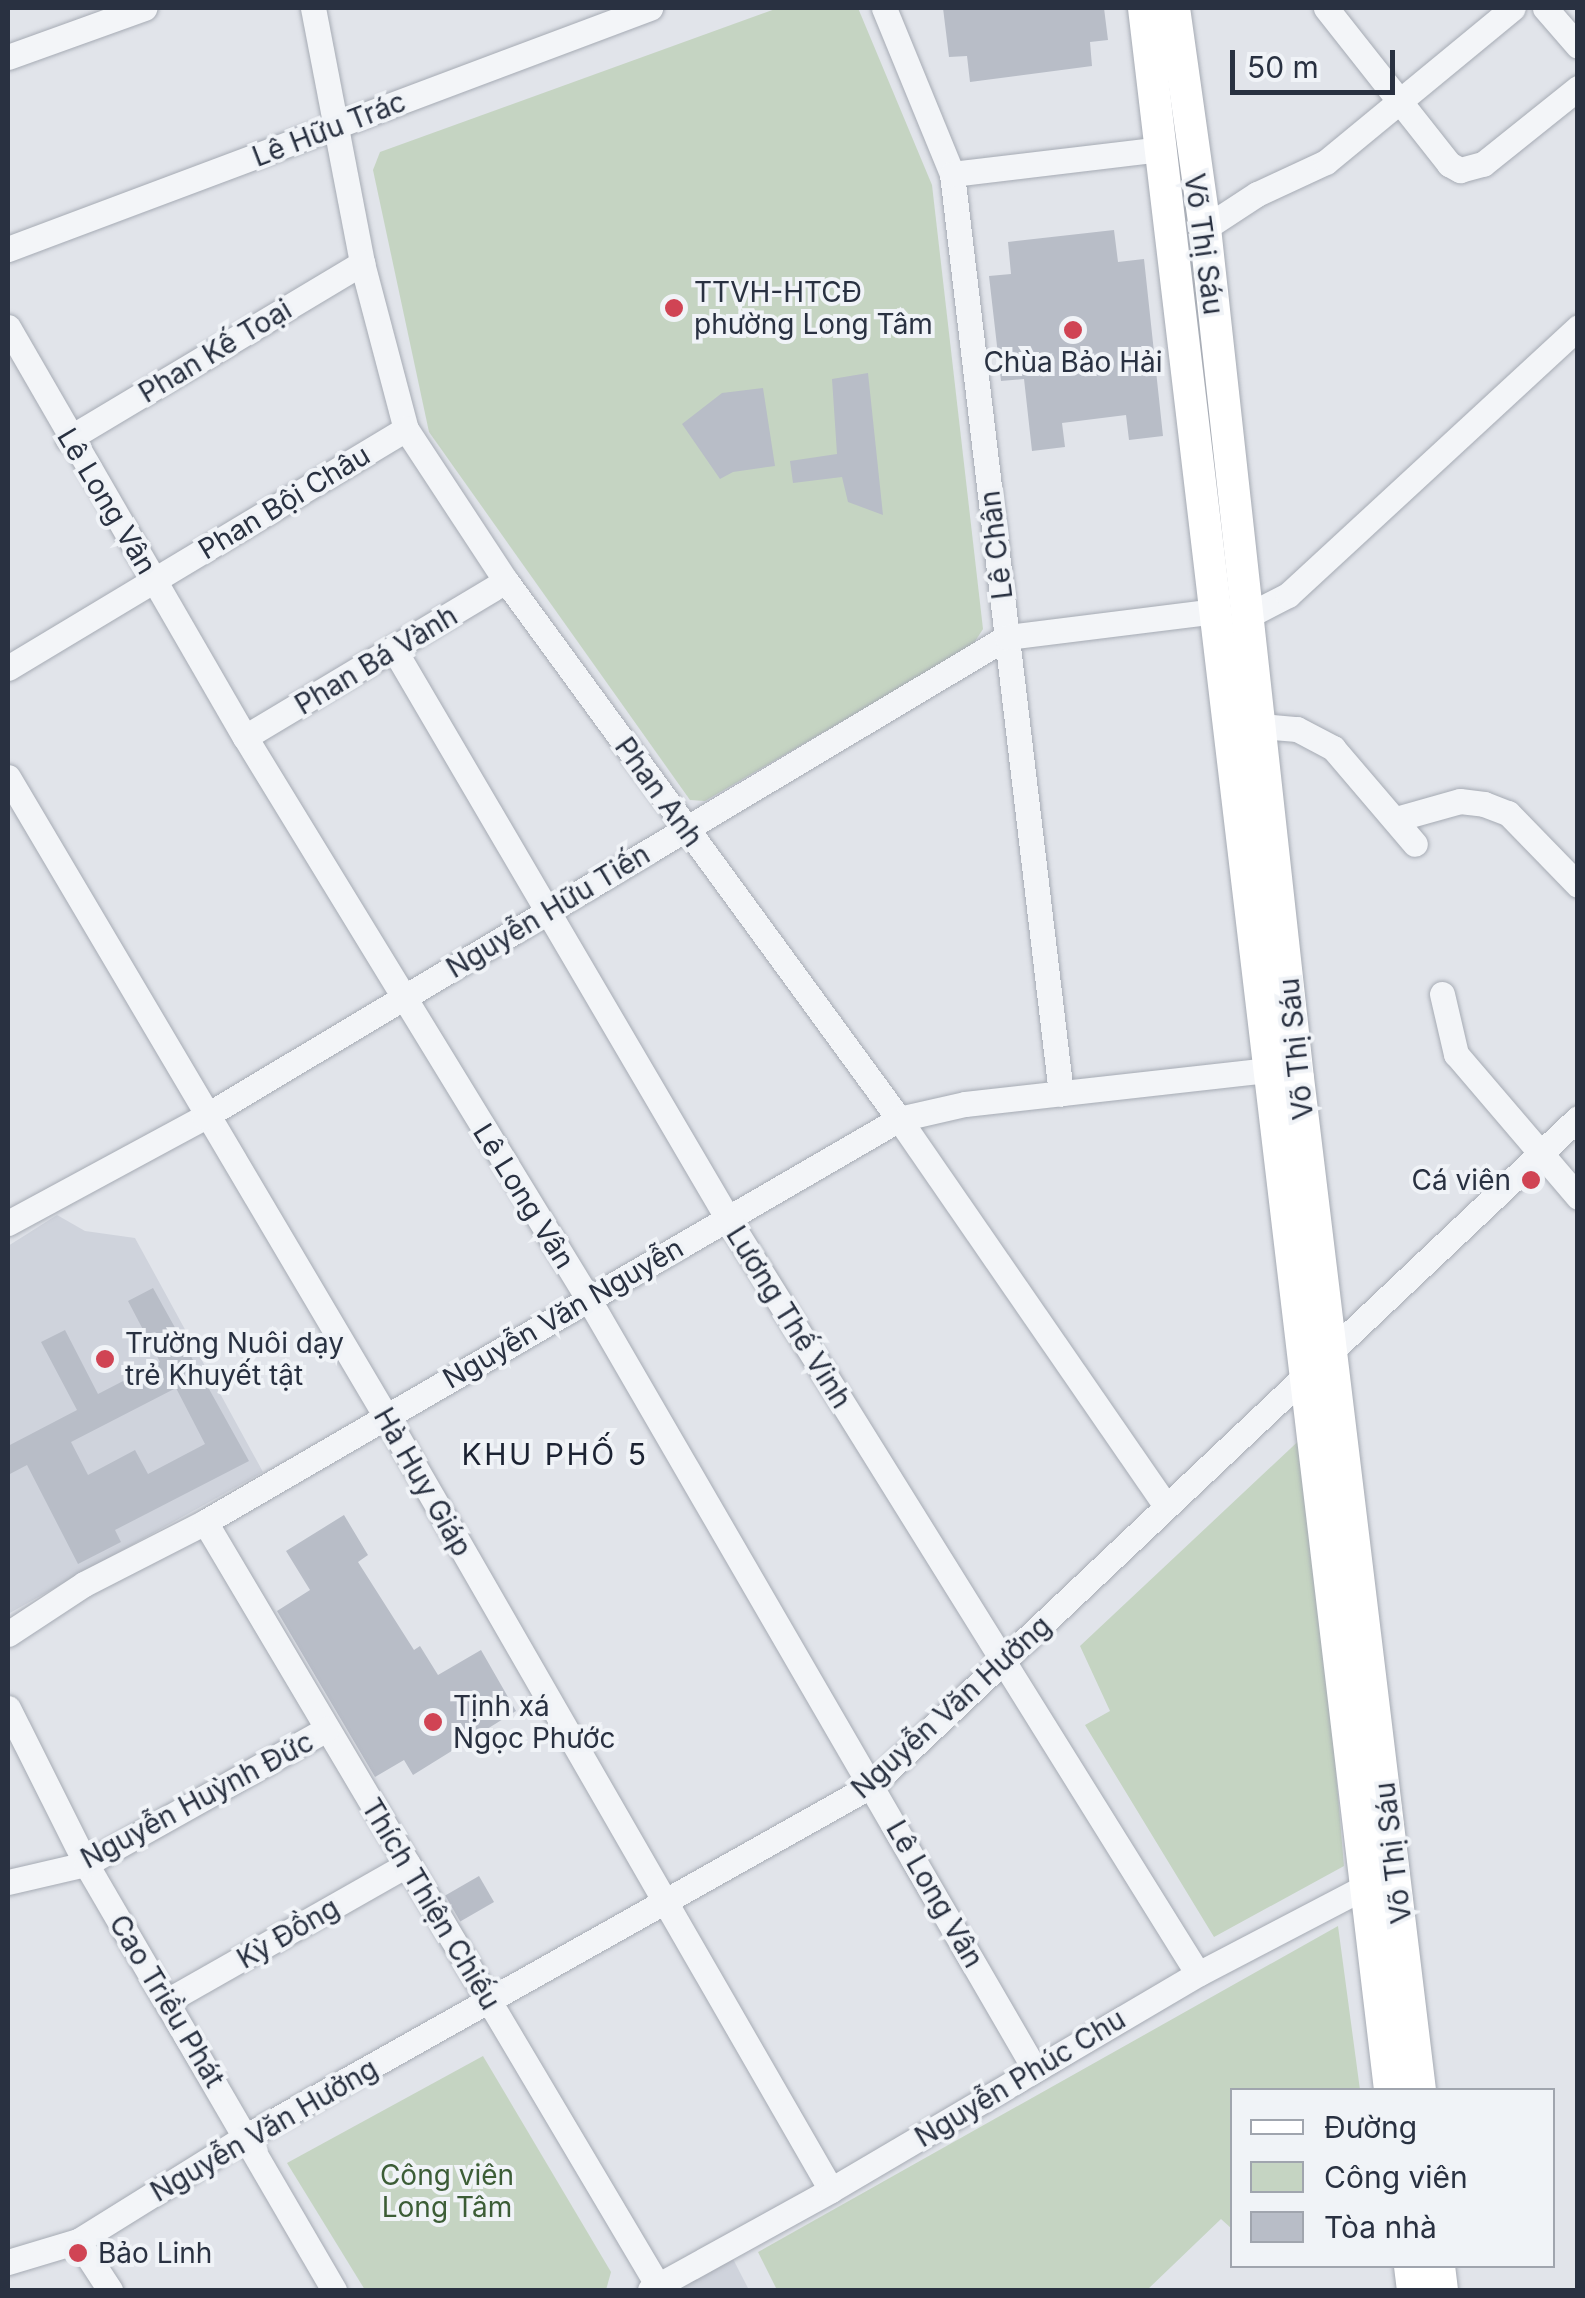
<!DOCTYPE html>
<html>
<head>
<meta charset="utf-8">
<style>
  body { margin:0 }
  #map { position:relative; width:1585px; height:2298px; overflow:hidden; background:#e1e4ea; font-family:Inter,sans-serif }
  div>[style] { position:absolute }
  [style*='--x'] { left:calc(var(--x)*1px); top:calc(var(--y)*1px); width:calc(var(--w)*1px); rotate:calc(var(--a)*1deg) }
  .built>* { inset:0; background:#cfd3dc }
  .green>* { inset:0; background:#c5d4c2 }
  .building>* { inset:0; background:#b8bdc7; transform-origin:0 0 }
  .roads { filter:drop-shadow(0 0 2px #a6abb4) drop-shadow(0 0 2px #a6abb4) }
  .minor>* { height:25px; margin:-12.5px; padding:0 12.5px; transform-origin:12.5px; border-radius:12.5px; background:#f3f5f8 }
  .major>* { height:32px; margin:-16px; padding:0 16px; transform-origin:16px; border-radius:16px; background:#fff }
  .dots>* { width:28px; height:28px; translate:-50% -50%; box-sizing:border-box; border:5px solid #f0f3f7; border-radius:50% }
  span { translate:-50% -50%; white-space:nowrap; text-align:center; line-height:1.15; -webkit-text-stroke:8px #f0f3f7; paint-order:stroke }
  .street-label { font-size:28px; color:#293141 }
  .poi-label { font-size:28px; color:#293141 }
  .left { translate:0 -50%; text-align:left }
  .right { translate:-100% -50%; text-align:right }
  .park-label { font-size:28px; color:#3c5d36 }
  .neighbourhood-label { font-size:30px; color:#1b2232; letter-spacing:2.5px }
  .frame { position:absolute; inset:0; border:10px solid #293141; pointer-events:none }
  .legend { position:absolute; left:1230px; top:2088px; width:325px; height:180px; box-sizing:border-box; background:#f0f3f7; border:2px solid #a0a5ae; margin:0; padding:12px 18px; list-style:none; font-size:30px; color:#293141 }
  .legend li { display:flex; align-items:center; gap:20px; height:50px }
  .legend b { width:50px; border:2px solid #a0a5ae }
  .scale { position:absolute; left:1230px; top:50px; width:165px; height:45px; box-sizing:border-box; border:5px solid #293141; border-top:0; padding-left:12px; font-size:30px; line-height:35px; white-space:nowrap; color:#293141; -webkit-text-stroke:8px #f0f3f7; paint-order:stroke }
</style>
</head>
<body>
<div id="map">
  <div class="built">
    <i style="clip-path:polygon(57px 1215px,85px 1231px,135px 1238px,263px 1472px,8px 1614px,8px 1246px)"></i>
    <i style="clip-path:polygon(733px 2259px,749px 2290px,673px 2290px)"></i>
  </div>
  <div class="green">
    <i style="clip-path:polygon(778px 8px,858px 8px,932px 185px,983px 629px,972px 646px,705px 801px,690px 800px,429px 432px,373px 170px,380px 152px)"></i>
    <i style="clip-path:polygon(1307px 1433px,1344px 1866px,1214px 1937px,1085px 1725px,1110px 1711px,1080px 1646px)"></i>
    <i style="clip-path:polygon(1338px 1926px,1360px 2090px,1232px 2090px,1232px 2229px,1221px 2219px,1147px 2290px,777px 2290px,758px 2252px)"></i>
    <i style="clip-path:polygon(483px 2056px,611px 2272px,606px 2290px,365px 2290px,287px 2163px)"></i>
  </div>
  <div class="building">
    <i style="clip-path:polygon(943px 8px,1104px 8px,1108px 40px,1090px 42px,1092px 66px,970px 82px,967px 56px,949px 57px)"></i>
    <i style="clip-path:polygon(1114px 230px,1118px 262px,1144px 259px,1163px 436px,1129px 440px,1126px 415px,1062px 423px,1065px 447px,1032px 451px,1024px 379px,1001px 381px,989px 276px,1011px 274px,1008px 242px)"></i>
    <i style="clip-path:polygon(868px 373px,883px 515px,848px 502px,842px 477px,793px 483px,790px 461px,837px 454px,832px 379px)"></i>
    <i style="clip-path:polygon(763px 388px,775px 466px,733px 472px,720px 479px,682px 424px,722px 393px)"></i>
    <i style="clip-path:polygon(evenodd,153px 1288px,249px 1461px,115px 1530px,121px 1542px,78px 1564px,27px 1465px,8px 1475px,8px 1446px,77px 1410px,41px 1342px,65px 1330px,98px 1394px,160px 1362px,128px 1301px,153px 1288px,176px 1388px,205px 1444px,148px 1474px,135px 1450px,88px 1475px,71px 1442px,176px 1388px)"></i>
    <i style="clip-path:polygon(344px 1515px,368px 1555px,358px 1562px,414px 1650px,420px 1646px,438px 1675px,481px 1650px,516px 1711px,413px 1775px,404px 1760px,375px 1777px,277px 1611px,310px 1590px,286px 1551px)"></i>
    <i style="left:479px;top:1876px;width:30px;height:39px;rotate:60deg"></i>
  </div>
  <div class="roads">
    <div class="minor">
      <i style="--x:313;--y:8;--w:260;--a:79.1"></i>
      <i style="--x:362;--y:263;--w:172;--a:75.2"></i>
      <i style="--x:406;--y:429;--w:182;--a:56.7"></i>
      <i style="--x:506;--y:581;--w:666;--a:53.85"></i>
      <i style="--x:899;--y:1119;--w:470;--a:55.4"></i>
      <i style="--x:884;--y:8;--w:179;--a:67.7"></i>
      <i style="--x:952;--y:174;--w:926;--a:83.24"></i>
      <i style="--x:1326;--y:8;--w:199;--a:51.7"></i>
      <i style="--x:1449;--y:164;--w:13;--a:29"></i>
      <i style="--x:1460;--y:170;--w:24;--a:-15"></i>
      <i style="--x:1483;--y:164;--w:122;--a:-38.7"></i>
      <i style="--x:1545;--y:8;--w:50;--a:49"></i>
      <i style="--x:8;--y:57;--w:145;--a:-19.8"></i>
      <i style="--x:952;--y:174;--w:210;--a:-6.8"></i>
      <i style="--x:1205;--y:228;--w:62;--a:-33.2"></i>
      <i style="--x:1257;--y:194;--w:76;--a:-24.9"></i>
      <i style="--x:1326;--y:162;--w:242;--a:-39.5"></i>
      <i style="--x:8;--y:249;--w:686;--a:-20.58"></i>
      <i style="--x:8;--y:327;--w:474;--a:60"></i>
      <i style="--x:245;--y:737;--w:660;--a:58.57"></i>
      <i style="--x:589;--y:1300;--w:888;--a:59.91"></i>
      <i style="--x:68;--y:439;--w:343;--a:-30.9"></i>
      <i style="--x:1249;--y:615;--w:44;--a:-27.1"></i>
      <i style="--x:1288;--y:595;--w:395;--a:-42.7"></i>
      <i style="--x:395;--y:651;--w:658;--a:59.62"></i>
      <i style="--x:728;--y:1219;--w:889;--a:58.1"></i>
      <i style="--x:8;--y:668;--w:464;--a:-31"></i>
      <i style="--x:1261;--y:726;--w:36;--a:5"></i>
      <i style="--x:1297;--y:729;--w:41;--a:27.8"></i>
      <i style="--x:1333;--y:748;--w:126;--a:49.5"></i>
      <i style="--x:245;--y:737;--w:304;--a:-30.9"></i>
      <i style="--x:8;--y:777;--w:741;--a:59.42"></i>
      <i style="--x:385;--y:1415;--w:894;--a:60.08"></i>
      <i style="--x:1396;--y:819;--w:66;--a:-15.7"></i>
      <i style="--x:1460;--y:801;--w:24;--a:7"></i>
      <i style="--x:1484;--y:804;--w:26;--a:21"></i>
      <i style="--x:1508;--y:813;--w:100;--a:45.8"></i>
      <i style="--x:1442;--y:994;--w:62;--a:76.9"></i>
      <i style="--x:1456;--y:1054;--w:188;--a:49.5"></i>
      <i style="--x:8;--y:1223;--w:223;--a:-28.4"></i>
      <i style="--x:204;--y:1117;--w:936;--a:-30.87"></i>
      <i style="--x:1007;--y:637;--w:210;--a:-7.1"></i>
      <i style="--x:205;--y:1522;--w:888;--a:59.33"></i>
      <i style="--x:8;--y:1634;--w:91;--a:-33.3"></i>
      <i style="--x:84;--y:1584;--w:136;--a:-27.1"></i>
      <i style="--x:205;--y:1522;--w:803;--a:-30.14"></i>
      <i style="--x:899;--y:1119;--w:68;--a:-12.8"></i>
      <i style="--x:965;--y:1104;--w:306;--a:-6.4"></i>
      <i style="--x:8;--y:1708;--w:174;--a:63.4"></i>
      <i style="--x:86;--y:1864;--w:493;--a:59.8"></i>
      <i style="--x:8;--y:1882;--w:80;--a:-13"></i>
      <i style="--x:86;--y:1864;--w:276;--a:-29.3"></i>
      <i style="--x:167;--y:2001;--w:277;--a:-29.6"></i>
      <i style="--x:78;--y:2241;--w:59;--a:56.9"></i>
      <i style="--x:8;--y:2262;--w:73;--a:-16.7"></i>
      <i style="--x:78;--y:2241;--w:199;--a:-31.9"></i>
      <i style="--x:247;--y:2136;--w:717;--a:-29.32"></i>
      <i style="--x:872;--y:1785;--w:971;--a:-43.37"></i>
      <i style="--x:650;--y:2290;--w:207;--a:-28.9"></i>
      <i style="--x:831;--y:2190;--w:426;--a:-30.5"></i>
      <i style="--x:1198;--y:1974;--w:190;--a:-27.6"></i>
      <i style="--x:1366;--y:1886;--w:15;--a:-11"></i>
    </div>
    <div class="major">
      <i style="--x:1144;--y:8;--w:2096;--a:83.26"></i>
      <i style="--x:1174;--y:8;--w:222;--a:82"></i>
      <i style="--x:1205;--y:228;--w:855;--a:83.76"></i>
      <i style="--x:1298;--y:1078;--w:1019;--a:83.13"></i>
      <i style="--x:1410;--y:2266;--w:24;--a:83"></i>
      <i style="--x:1439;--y:2266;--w:24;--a:83"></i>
    </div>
  </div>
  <div class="dots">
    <i style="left:674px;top:308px;background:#d04454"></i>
    <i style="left:1073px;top:330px;background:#d04454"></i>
    <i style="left:1531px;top:1180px;background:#d04454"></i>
    <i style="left:105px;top:1359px;background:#d04454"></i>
    <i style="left:433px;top:1722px;background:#d04454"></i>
    <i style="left:78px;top:2253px;background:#d04454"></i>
  </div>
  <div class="street-label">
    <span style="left:329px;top:129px;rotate:-21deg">Lê Hữu Trác</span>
    <span style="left:1204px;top:244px;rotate:82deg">Võ Thị Sáu</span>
    <span style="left:215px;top:351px;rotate:-31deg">Phan Kế Toại</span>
    <span style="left:107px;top:501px;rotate:59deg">Lê Long Vân</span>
    <span style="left:284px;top:502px;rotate:-31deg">Phan Bội Châu</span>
    <span style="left:996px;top:545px;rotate:-97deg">Lê Chân</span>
    <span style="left:376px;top:660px;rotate:-31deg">Phan Bá Vành</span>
    <span style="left:659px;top:792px;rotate:54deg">Phan Anh</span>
    <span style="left:548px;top:911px;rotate:-31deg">Nguyễn Hữu Tiến</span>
    <span style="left:1296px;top:1049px;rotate:-96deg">Võ Thị Sáu</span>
    <span style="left:524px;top:1196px;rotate:58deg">Lê Long Vân</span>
    <span style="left:563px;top:1313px;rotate:-30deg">Nguyễn Văn Nguyễn</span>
    <span style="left:789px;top:1317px;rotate:58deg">Lương Thế Vinh</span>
    <span style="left:423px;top:1482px;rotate:60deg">Hà Huy Giáp</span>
    <span style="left:951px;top:1707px;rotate:-42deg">Nguyễn Văn Hưởng</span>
    <span style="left:197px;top:1800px;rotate:-28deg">Nguyễn Huỳnh Đức</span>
    <span style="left:1393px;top:1853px;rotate:-97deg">Võ Thị Sáu</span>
    <span style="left:935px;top:1894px;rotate:60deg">Lê Long Vân</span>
    <span style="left:431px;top:1904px;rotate:59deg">Thích Thiện Chiếu</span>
    <span style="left:288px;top:1933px;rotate:-30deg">Kỳ Đồng</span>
    <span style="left:167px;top:2001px;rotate:59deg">Cao Triều Phát</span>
    <span style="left:1020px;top:2078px;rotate:-31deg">Nguyễn Phúc Chu</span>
    <span style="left:264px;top:2130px;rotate:-30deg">Nguyễn Văn Hưởng</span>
  </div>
  <div class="poi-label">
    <span class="left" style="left:694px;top:308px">TTVH-HTCĐ<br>phường Long Tâm</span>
    <span style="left:1073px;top:362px">Chùa Bảo Hải</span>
    <span class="right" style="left:1511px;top:1180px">Cá viên</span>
    <span class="left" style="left:125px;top:1359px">Trường Nuôi dạy<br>trẻ Khuyết tật</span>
    <span class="left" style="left:453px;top:1722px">Tịnh xá<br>Ngọc Phước</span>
    <span class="left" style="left:98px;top:2253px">Bảo Linh</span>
  </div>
  <div class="park-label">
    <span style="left:447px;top:2191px">Công viên<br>Long Tâm</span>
  </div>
  <div class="neighbourhood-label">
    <span style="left:555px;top:1454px">KHU PHỐ 5</span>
  </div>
  <div class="frame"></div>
  <ul class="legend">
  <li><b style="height:12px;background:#fff"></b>Đường</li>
  <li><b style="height:28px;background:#c5d4c2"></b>Công viên</li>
  <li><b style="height:28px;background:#b8bdc7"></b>Tòa nhà</li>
  </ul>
  <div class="scale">50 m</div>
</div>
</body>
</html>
